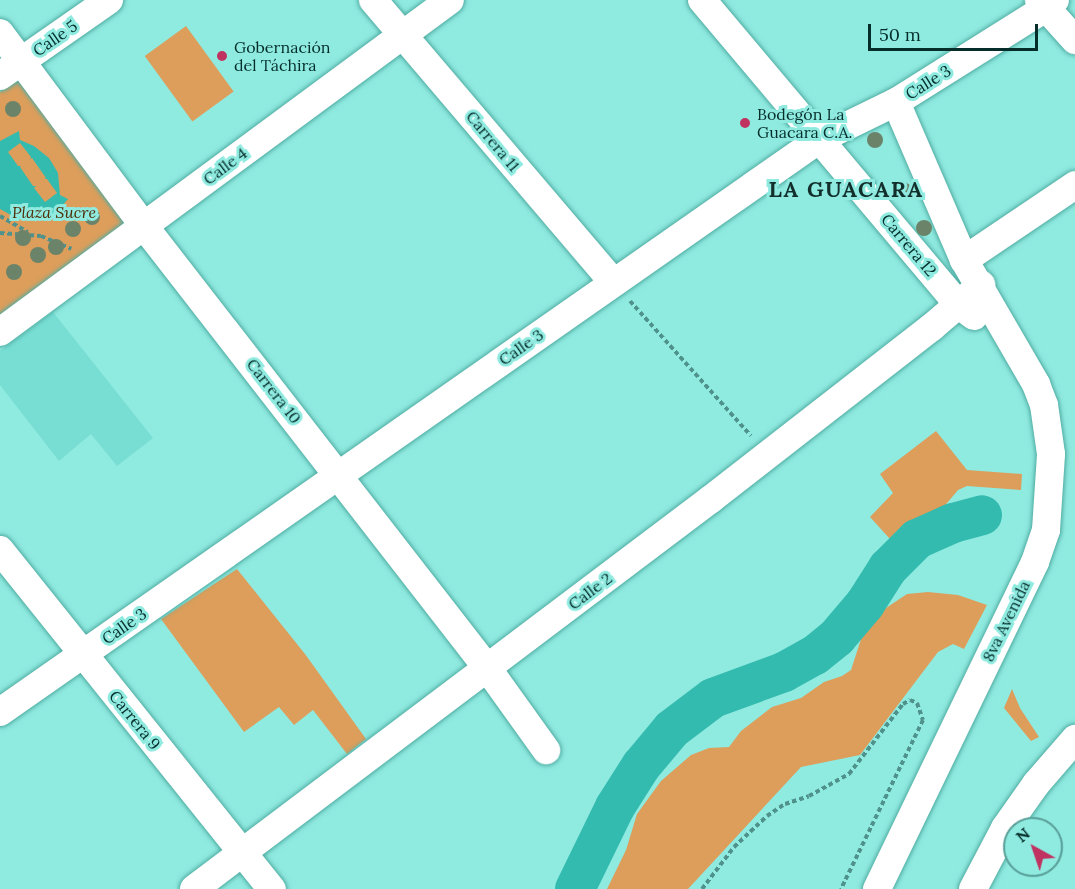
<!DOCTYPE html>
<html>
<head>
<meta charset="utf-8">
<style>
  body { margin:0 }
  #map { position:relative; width:1075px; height:889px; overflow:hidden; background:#8feae0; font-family:Lora,serif }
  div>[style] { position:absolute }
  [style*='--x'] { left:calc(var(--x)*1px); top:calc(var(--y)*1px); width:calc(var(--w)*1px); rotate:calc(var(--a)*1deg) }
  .built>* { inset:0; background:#78ded4 }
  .green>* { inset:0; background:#dd9e5b; transform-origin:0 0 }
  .water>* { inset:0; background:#34bbaf }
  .river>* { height:40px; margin:-20px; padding:0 20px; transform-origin:20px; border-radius:20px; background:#34bbaf }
  .path>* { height:4px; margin-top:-2px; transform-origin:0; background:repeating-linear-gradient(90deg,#4f928c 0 4.5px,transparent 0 7.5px) }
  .roads { filter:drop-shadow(0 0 2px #50aca2) drop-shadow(0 0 2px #50aca2) }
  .minor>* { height:28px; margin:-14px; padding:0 14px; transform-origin:14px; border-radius:14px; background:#fff }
  .trees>* { width:16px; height:16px; margin:-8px; border-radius:50%; background:#6b8369 }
  .dots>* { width:16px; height:16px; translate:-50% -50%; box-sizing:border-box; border:3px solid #8feae0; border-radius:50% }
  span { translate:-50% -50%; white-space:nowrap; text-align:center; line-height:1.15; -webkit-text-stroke:6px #8feae0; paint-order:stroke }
  .street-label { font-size:16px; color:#052e2b }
  .poi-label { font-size:16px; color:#052e2b }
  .left { translate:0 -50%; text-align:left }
  .park-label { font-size:16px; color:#4e2e07; font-style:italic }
  .district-label { font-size:22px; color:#122f2c; font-weight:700; letter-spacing:1.5px }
  .north { position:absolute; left:1003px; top:817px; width:60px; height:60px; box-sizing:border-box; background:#8feae0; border:2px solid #589f98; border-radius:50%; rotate:320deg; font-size:16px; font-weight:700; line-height:24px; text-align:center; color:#052e2b }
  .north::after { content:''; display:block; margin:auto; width:21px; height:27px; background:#c03260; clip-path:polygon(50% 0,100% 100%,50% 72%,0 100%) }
  .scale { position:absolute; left:868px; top:24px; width:170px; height:27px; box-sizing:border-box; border:3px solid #052e2b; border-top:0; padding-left:8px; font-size:18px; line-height:21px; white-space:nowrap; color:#052e2b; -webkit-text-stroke:4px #8feae0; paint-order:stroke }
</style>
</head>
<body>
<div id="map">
  <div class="built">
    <i style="clip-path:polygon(53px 312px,153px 438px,117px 466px,91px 434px,59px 461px,0 385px,0 351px)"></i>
  </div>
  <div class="green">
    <i style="left:186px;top:26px;width:81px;height:51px;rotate:54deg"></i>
    <i style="clip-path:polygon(22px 78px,128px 224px,0 315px,0 92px)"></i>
    <i style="clip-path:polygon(936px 431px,967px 470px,1022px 474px,1021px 490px,967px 486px,958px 490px,937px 515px,901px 538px,890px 539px,870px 517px,893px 493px,880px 474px)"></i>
    <i style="clip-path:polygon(237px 569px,305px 654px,366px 739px,347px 754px,313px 710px,294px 725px,279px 707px,244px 732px,161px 619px)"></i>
    <i style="clip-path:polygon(928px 592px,958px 595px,987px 605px,964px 649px,953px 644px,938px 652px,860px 755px,801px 767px,688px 889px,607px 889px,626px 850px,637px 814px,661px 781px,691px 755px,709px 748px,729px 747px,741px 731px,772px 707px,801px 698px,824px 682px,842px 676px,851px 670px,863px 633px,883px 610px,907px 594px)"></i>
    <i style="clip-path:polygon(1012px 689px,1020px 708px,1039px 737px,1031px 741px,1004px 708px)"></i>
  </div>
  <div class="water">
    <i style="clip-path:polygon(evenodd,19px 131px,20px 140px,34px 146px,49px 158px,58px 173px,60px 195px,68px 199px,57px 212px,38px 220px,18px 219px,0 209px,0 141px,19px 131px,20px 143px,31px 157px,30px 159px,32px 158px,46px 178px,44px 179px,47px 179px,57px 193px,45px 202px,34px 188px,36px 186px,33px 186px,20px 167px,21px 166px,18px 166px,8px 152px,20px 143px)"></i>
  </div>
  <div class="river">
    <i style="--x:575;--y:889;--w:91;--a:-64"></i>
    <i style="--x:615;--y:807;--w:49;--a:-57.6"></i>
    <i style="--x:641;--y:766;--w:48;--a:-50"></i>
    <i style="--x:672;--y:729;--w:51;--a:-37.1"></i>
    <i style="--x:713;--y:698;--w:76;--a:-20.1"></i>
    <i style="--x:784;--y:672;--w:35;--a:-29"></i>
    <i style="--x:815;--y:655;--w:28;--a:-39"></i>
    <i style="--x:837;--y:637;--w:43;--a:-49.7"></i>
    <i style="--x:865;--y:604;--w:43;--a:-57.4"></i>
    <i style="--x:888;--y:568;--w:41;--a:-45"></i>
    <i style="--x:917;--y:539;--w:39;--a:-24"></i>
    <i style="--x:953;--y:523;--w:30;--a:-15"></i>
  </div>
  <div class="path">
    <i style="--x:0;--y:216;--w:32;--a:30"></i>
    <i style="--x:0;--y:233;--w:41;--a:4.2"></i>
    <i style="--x:41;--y:236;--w:33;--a:23"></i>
    <i style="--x:630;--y:301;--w:181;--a:48.1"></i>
    <i style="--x:702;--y:889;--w:53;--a:-52.7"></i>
    <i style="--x:734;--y:847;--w:45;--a:-43.2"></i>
    <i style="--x:767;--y:816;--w:22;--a:-34"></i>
    <i style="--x:785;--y:804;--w:25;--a:-18"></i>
    <i style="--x:809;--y:796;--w:46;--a:-28.8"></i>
    <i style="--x:849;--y:774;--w:88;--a:-52.4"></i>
    <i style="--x:903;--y:704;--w:8;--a:-30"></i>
    <i style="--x:910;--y:700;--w:8;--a:23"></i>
    <i style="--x:917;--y:703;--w:18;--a:71"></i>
    <i style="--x:923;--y:720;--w:188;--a:115.9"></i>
  </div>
  <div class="roads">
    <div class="minor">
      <i style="--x:373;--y:0;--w:370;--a:49.6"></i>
      <i style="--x:702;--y:0;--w:397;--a:49.9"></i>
      <i style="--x:958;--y:304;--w:20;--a:37"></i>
      <i style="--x:1039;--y:0;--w:54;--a:48"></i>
      <i style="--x:0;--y:33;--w:241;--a:53.3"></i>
      <i style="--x:144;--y:226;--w:561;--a:52.17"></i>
      <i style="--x:488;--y:669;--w:100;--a:54.4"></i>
      <i style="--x:0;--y:76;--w:133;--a:-34.9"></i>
      <i style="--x:964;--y:260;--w:134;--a:-34"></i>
      <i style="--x:0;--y:332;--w:559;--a:-36.42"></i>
      <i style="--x:0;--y:550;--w:435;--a:51.3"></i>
      <i style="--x:0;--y:712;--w:1000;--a:-34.95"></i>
      <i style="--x:820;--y:139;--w:85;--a:-26"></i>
      <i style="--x:896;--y:102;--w:177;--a:-32.1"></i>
      <i style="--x:1046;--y:8;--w:12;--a:-42"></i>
      <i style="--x:194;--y:889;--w:648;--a:-37.03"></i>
      <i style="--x:711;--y:499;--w:280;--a:-37.9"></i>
      <i style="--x:932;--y:327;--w:65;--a:-40.6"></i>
      <i style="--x:877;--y:889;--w:363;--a:-64.2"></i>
      <i style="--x:1035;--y:562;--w:34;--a:-71"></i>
      <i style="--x:1046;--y:530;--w:76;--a:-86.2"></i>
      <i style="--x:1051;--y:454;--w:49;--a:-98.1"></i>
      <i style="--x:1044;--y:405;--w:22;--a:-111"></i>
      <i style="--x:1036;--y:384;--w:143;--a:-120.1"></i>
      <i style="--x:964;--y:260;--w:172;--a:-113.3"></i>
      <i style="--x:973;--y:889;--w:69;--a:-62.3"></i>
      <i style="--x:1005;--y:828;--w:54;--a:-54.8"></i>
      <i style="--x:1036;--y:784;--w:60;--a:-49.1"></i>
    </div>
  </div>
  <div class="trees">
    <i style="left:13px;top:109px"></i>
    <i style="left:875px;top:140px"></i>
    <i style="left:903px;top:190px"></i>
    <i style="left:92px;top:217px"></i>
    <i style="left:924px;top:228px"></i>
    <i style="left:73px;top:229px"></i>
    <i style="left:23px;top:238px"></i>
    <i style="left:56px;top:247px"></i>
    <i style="left:38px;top:255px"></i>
    <i style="left:14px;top:272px"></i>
  </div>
  <div class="dots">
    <i style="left:222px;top:56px;background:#c03260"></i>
    <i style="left:745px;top:123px;background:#c03260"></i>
  </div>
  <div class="street-label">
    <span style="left:55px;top:38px;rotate:-35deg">Calle 5</span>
    <span style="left:928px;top:82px;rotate:-32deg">Calle 3</span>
    <span style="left:493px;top:141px;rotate:50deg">Carrera 11</span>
    <span style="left:225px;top:166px;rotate:-37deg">Calle 4</span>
    <span style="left:909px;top:245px;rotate:50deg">Carrera 12</span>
    <span style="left:521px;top:347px;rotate:-35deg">Calle 3</span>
    <span style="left:274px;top:391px;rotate:52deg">Carrera 10</span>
    <span style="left:590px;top:591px;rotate:-37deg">Calle 2</span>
    <span style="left:1006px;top:621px;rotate:-64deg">8va Avenida</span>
    <span style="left:124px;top:626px;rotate:-35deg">Calle 3</span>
    <span style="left:135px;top:720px;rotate:51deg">Carrera 9</span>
  </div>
  <div class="poi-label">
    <span class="left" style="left:234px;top:56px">Gobernación<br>del Táchira</span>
    <span class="left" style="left:757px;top:123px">Bodegón La<br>Guacara C.A.</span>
  </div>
  <div class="park-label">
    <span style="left:54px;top:212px">Plaza Sucre</span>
  </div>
  <div class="district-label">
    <span style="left:846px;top:190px">LA GUACARA</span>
  </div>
  <div class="north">N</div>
  <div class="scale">50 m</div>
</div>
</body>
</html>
